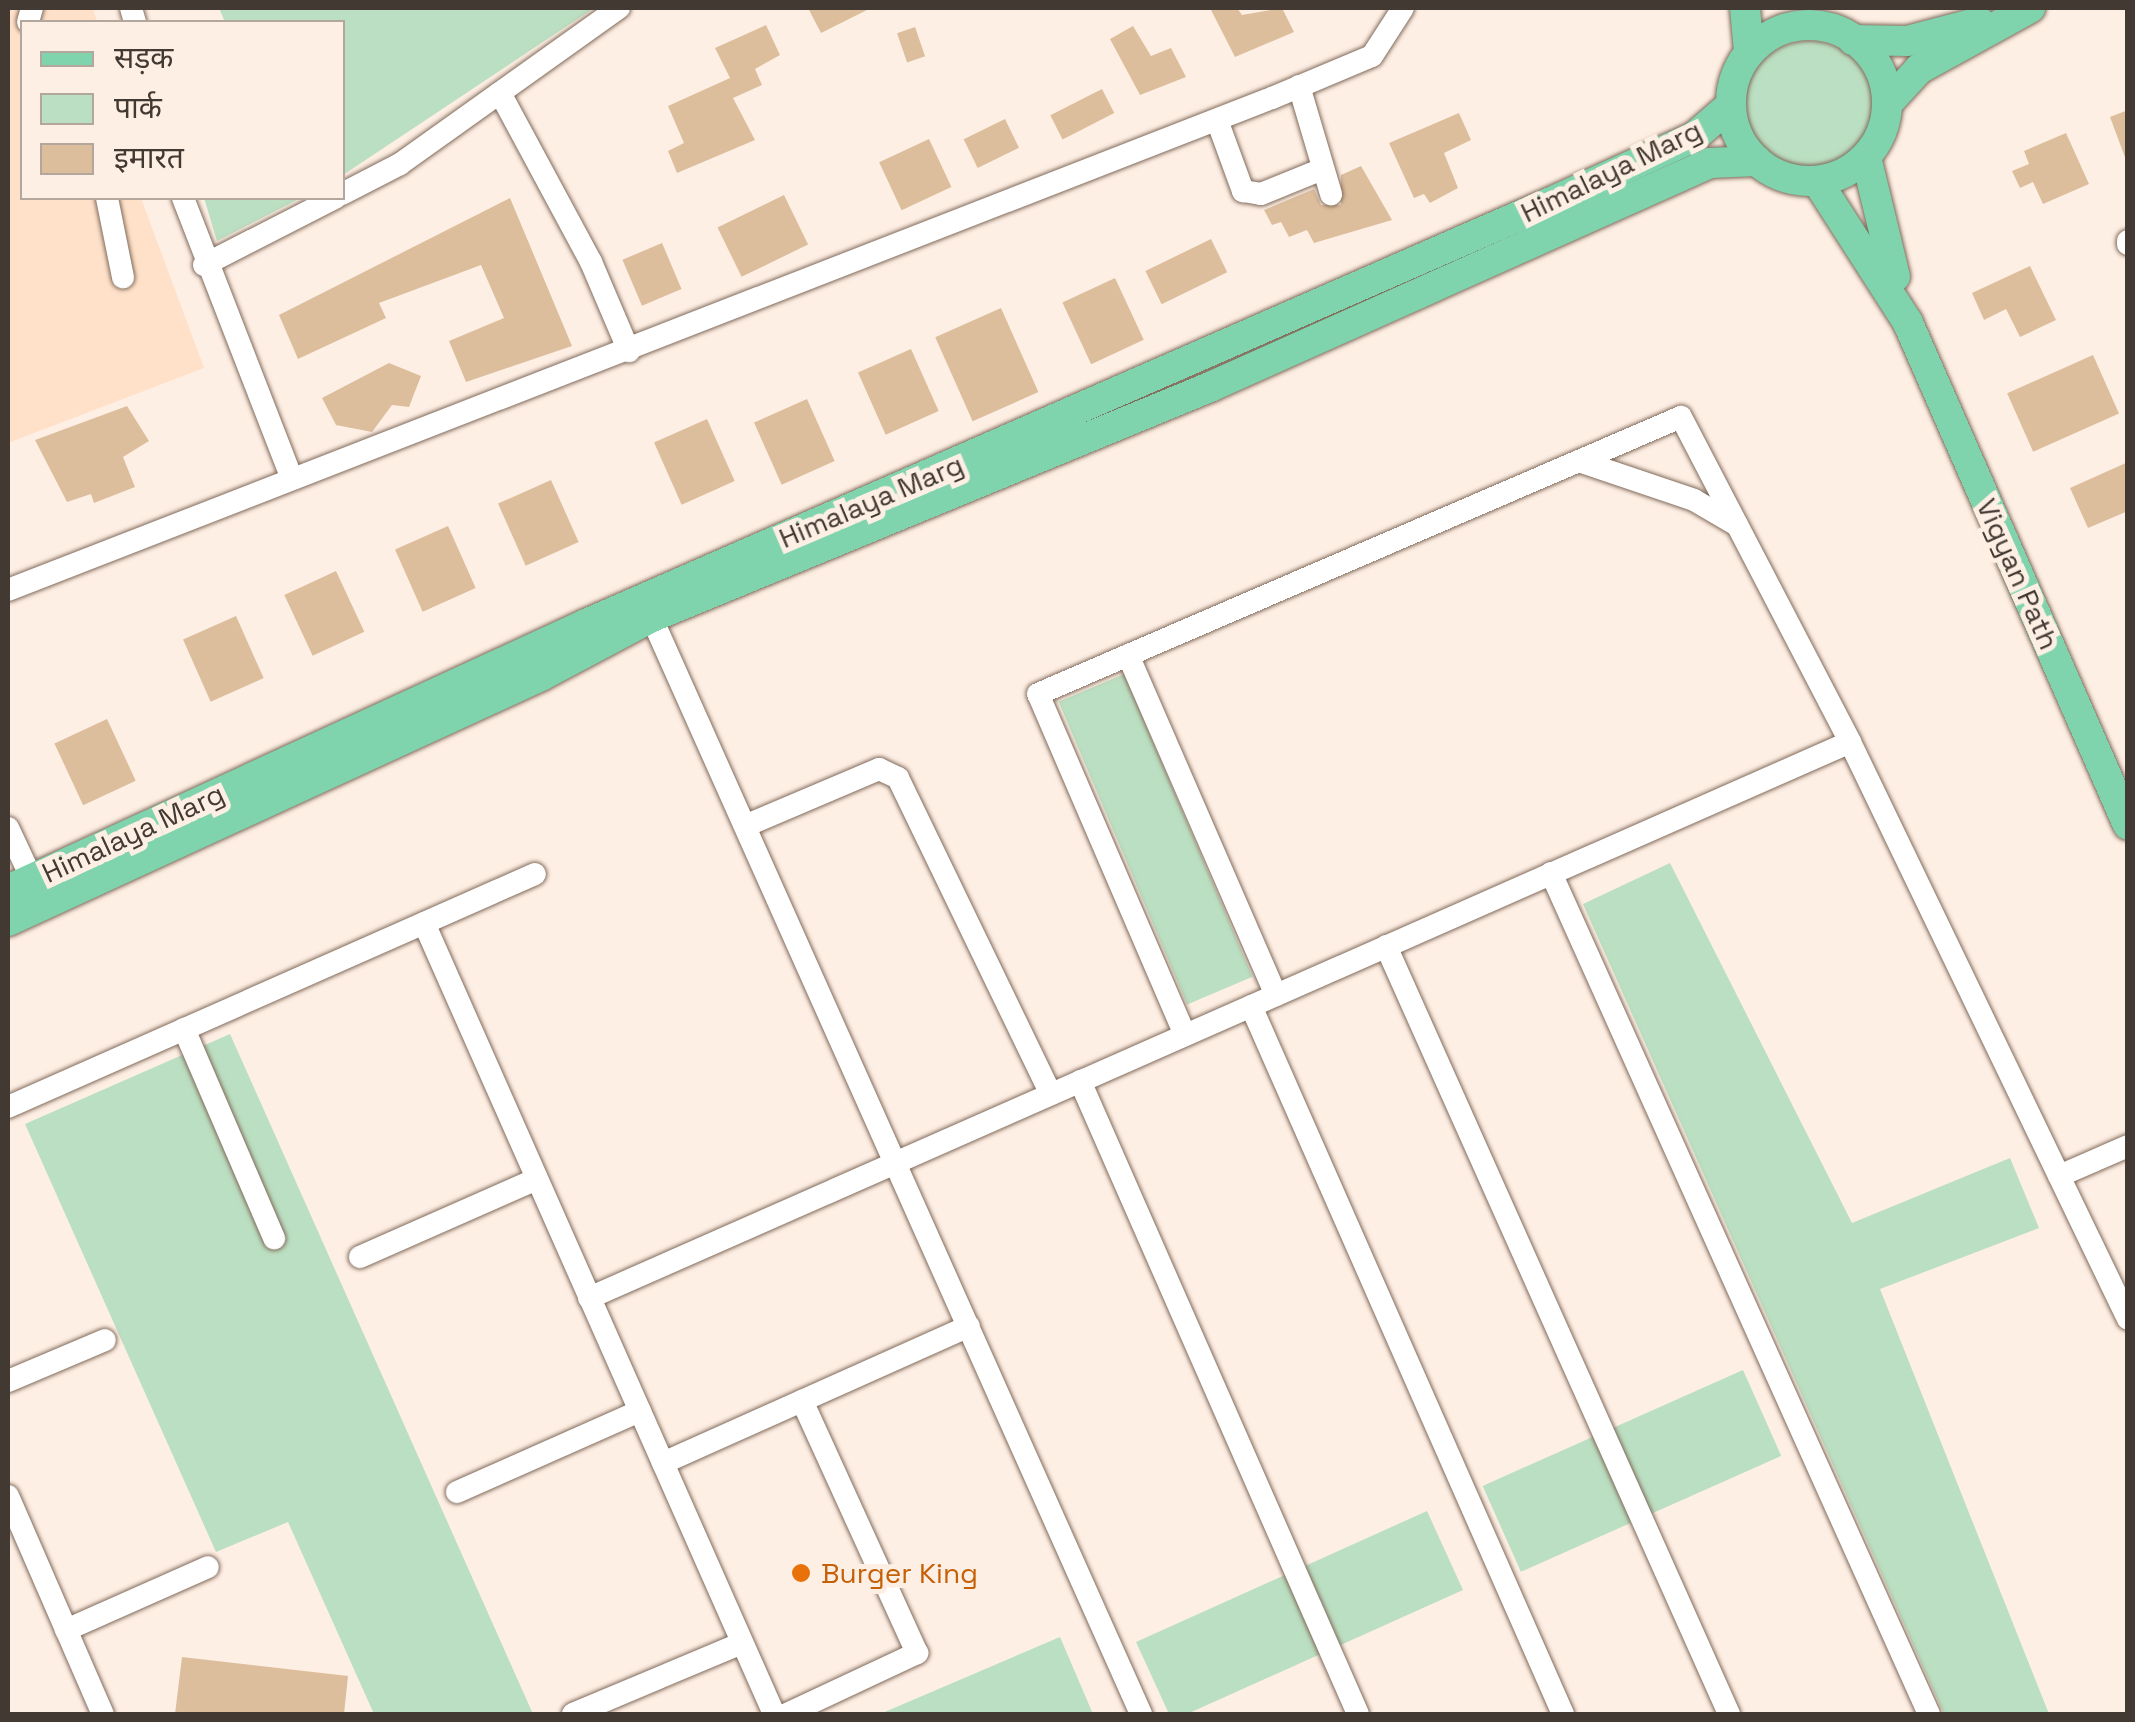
<!DOCTYPE html>
<html>
<head>
<meta charset="utf-8">
<style>
  body { margin:0 }
  #map { position:relative; width:2135px; height:1722px; overflow:hidden; background:#feefe4; font-family:"Space Grotesk","Noto Sans Devanagari",sans-serif }
  div>[style] { position:absolute }
  [style*='--x'] { left:calc(var(--x)*1px); top:calc(var(--y)*1px); width:calc(var(--w)*1px); rotate:calc(var(--a)*1deg) }
  .built>* { inset:0; background:#ffe1c9 }
  .green>* { inset:0; background:#bbdfc2; transform-origin:0 0 }
  .round { border-radius:50% }
  .building>* { inset:0; background:#dcbe9d; transform-origin:0 0 }
  .roads { filter:drop-shadow(0 0 2px #806b5b) drop-shadow(0 0 2px #806b5b) }
  .minor>* { height:22px; margin:-11px; padding:0 11px; transform-origin:11px; border-radius:11px; background:#fff }
  .major>* { height:30px; margin:-15px; padding:0 15px; transform-origin:15px; border-radius:15px; background:#7fd4ae }
  .major>.ring { margin:-15px; padding:0; box-sizing:content-box; background:none; border:30px solid #7fd4ae; border-radius:50% }
  .dots>* { width:28px; height:28px; translate:-50% -50%; box-sizing:border-box; border:5px solid #feefe4; border-radius:50% }
  span { translate:-50% -50%; white-space:nowrap; text-align:center; line-height:1.15; -webkit-text-stroke:10px #feefe4; paint-order:stroke }
  .street-label { font-size:28px; color:#423932 }
  .food-label { font-size:28px; color:#c56008 }
  .left { translate:0 -50%; text-align:left }
  .frame { position:absolute; inset:0; border:10px solid #423932; pointer-events:none }
  .legend { position:absolute; left:20px; top:20px; width:325px; height:180px; box-sizing:border-box; background:#feefe4; border:2px solid #b3a69d; margin:0; padding:12px 18px; list-style:none; font-size:30px; color:#423932 }
  .legend li { display:flex; align-items:center; gap:20px; height:50px }
  .legend b { width:50px; border:2px solid #b3a69d }
</style>
</head>
<body>
<div id="map">
  <div class="built">
    <i style="clip-path:polygon(8px 8px,93px 8px,97px 22px,22px 22px,22px 198px,141px 198px,204px 368px,8px 443px)"></i>
  </div>
  <div class="green">
    <i style="clip-path:polygon(219px 8px,594px 8px,343px 175px,342px 22px,225px 22px)"></i>
    <i class="round" style="left:1745px;top:41px;width:128px;height:128px"></i>
    <i style="clip-path:polygon(204px 198px,301px 198px,217px 241px)"></i>
    <i style="left:1124px;top:674px;width:329px;height:71px;rotate:67deg"></i>
    <i style="clip-path:polygon(1670px 863px,1852px 1223px,2010px 1158px,2039px 1228px,1880px 1289px,2049px 1714px,1944px 1714px,1583px 904px)"></i>
    <i style="clip-path:polygon(230px 1034px,533px 1714px,374px 1714px,288px 1522px,216px 1552px,25px 1124px)"></i>
    <i style="left:1743px;top:1370px;width:94px;height:285px;rotate:66deg"></i>
    <i style="clip-path:polygon(1427px 1511px,1463px 1590px,1187px 1714px,1169px 1714px,1136px 1642px)"></i>
    <i style="clip-path:polygon(1060px 1637px,1093px 1714px,880px 1714px)"></i>
  </div>
  <div class="building">
    <i style="clip-path:polygon(808px 8px,871px 8px,821px 33px)"></i>
    <i style="clip-path:polygon(1210px 8px,1237px 8px,1242px 15px,1282px 8px,1294px 32px,1235px 57px)"></i>
    <i style="clip-path:polygon(766px 25px,780px 55px,755px 69px,762px 85px,733px 98px,755px 140px,677px 173px,668px 151px,684px 143px,668px 106px,730px 78px,715px 48px)"></i>
    <i style="clip-path:polygon(1133px 26px,1151px 56px,1171px 48px,1186px 77px,1140px 95px,1110px 39px)"></i>
    <i style="left:915px;top:27px;width:31px;height:19px;rotate:71deg"></i>
    <i style="left:1102px;top:89px;width:27px;height:58px;rotate:63deg"></i>
    <i style="clip-path:polygon(2128px 110px,2128px 160px,2126px 160px,2110px 117px)"></i>
    <i style="clip-path:polygon(1459px 113px,1471px 140px,1444px 153px,1458px 188px,1430px 203px,1424px 194px,1414px 198px,1389px 143px)"></i>
    <i style="left:1005px;top:119px;width:32px;height:46px;rotate:64deg"></i>
    <i style="clip-path:polygon(2066px 133px,2089px 184px,2043px 204px,2033px 182px,2020px 188px,2012px 171px,2029px 164px,2024px 151px)"></i>
    <i style="left:929px;top:139px;width:53px;height:55px;rotate:65deg"></i>
    <i style="clip-path:polygon(1361px 166px,1392px 220px,1314px 243px,1307px 230px,1289px 237px,1281px 222px,1272px 225px,1264px 210px,1314px 189px,1321px 205px,1341px 205px,1341px 175px)"></i>
    <i style="left:784px;top:195px;width:55px;height:74px;rotate:64deg"></i>
    <i style="clip-path:polygon(510px 198px,572px 346px,466px 382px,449px 341px,504px 318px,481px 265px,379px 303px,386px 318px,298px 359px,279px 315px)"></i>
    <i style="left:1211px;top:239px;width:37px;height:73px;rotate:64deg"></i>
    <i style="left:662px;top:243px;width:50px;height:43px;rotate:67deg"></i>
    <i style="clip-path:polygon(2030px 266px,2056px 320px,2020px 337px,2006px 309px,1984px 320px,1972px 293px)"></i>
    <i style="left:1115px;top:278px;width:68px;height:58px;rotate:65deg"></i>
    <i style="left:1001px;top:308px;width:92px;height:72px;rotate:66deg"></i>
    <i style="left:911px;top:349px;width:68px;height:58px;rotate:66deg"></i>
    <i style="left:2093px;top:355px;width:64px;height:94px;rotate:66deg"></i>
    <i style="clip-path:polygon(389px 363px,421px 376px,409px 407px,392px 405px,372px 432px,336px 425px,322px 398px)"></i>
    <i style="left:807px;top:399px;width:68px;height:58px;rotate:66deg"></i>
    <i style="clip-path:polygon(127px 406px,149px 441px,123px 457px,135px 487px,94px 503px,91px 494px,67px 502px,35px 440px)"></i>
    <i style="left:707px;top:419px;width:68px;height:58px;rotate:66deg"></i>
    <i style="clip-path:polygon(2128px 462px,2128px 511px,2088px 528px,2070px 488px)"></i>
    <i style="left:551px;top:480px;width:68px;height:58px;rotate:66deg"></i>
    <i style="left:448px;top:526px;width:68px;height:58px;rotate:66deg"></i>
    <i style="left:336px;top:571px;width:67px;height:57px;rotate:65deg"></i>
    <i style="left:236px;top:616px;width:68px;height:58px;rotate:66deg"></i>
    <i style="left:107px;top:719px;width:68px;height:58px;rotate:65deg"></i>
    <i style="clip-path:polygon(182px 1657px,348px 1676px,344px 1714px,175px 1714px)"></i>
  </div>
  <div class="roads">
    <div class="minor">
      <i style="--x:131;--y:8;--w:15;--a:74"></i>
      <i style="--x:28;--y:22;--w:15;--a:-74"></i>
      <i style="--x:1299;--y:86;--w:113;--a:73.5"></i>
      <i style="--x:500;--y:93;--w:192;--a:61.7"></i>
      <i style="--x:591;--y:262;--w:97;--a:66.9"></i>
      <i style="--x:1217;--y:120;--w:76;--a:69.9"></i>
      <i style="--x:1243;--y:191;--w:18;--a:9"></i>
      <i style="--x:1261;--y:194;--w:64;--a:-22.1"></i>
      <i style="--x:342;--y:194;--w:65;--a:-27.3"></i>
      <i style="--x:400;--y:164;--w:269;--a:-35.5"></i>
      <i style="--x:107;--y:198;--w:81;--a:78.6"></i>
      <i style="--x:183;--y:198;--w:299;--a:68.8"></i>
      <i style="--x:2128;--y:241;--w:3;--a:90"></i>
      <i style="--x:204;--y:265;--w:147;--a:-27.1"></i>
      <i style="--x:1579;--y:461;--w:121;--a:18.7"></i>
      <i style="--x:1694;--y:500;--w:50;--a:30.2"></i>
      <i style="--x:8;--y:590;--w:1356;--a:-21.27"></i>
      <i style="--x:1272;--y:98;--w:108;--a:-22.8"></i>
      <i style="--x:1372;--y:56;--w:57;--a:-57.1"></i>
      <i style="--x:645;--y:603;--w:1217;--a:65.94"></i>
      <i style="--x:1128;--y:655;--w:371;--a:66.5"></i>
      <i style="--x:745;--y:826;--w:146;--a:-23"></i>
      <i style="--x:879;--y:769;--w:21;--a:25"></i>
      <i style="--x:898;--y:778;--w:351;--a:64.2"></i>
      <i style="--x:8;--y:828;--w:71;--a:64.9"></i>
      <i style="--x:1551;--y:873;--w:922;--a:65.8"></i>
      <i style="--x:424;--y:923;--w:865;--a:66.13"></i>
      <i style="--x:1386;--y:946;--w:841;--a:65.93"></i>
      <i style="--x:1251;--y:1006;--w:774;--a:66.22"></i>
      <i style="--x:184;--y:1029;--w:228;--a:66.7"></i>
      <i style="--x:1185;--y:1035;--w:371;--a:-113.3"></i>
      <i style="--x:1038;--y:694;--w:700;--a:-23.31"></i>
      <i style="--x:1681;--y:417;--w:366;--a:62.5"></i>
      <i style="--x:1850;--y:742;--w:640;--a:64.28"></i>
      <i style="--x:1080;--y:1081;--w:691;--a:66.29"></i>
      <i style="--x:8;--y:1107;--w:576;--a:-23.85"></i>
      <i style="--x:2059;--y:1176;--w:75;--a:-23.5"></i>
      <i style="--x:360;--y:1257;--w:193;--a:-23.8"></i>
      <i style="--x:589;--y:1298;--w:1378;--a:-23.79"></i>
      <i style="--x:8;--y:1381;--w:105;--a:-22.9"></i>
      <i style="--x:663;--y:1463;--w:335;--a:-24.1"></i>
      <i style="--x:457;--y:1492;--w:200;--a:-23.9"></i>
      <i style="--x:8;--y:1496;--w:238;--a:66.5"></i>
      <i style="--x:66;--y:1630;--w:155;--a:-23.9"></i>
      <i style="--x:573;--y:1714;--w:183;--a:-22.8"></i>
      <i style="--x:787;--y:1714;--w:144;--a:-25.1"></i>
      <i style="--x:917;--y:1653;--w:277;--a:-114.5"></i>
    </div>
    <div class="major">
      <i style="--x:1745;--y:8;--w:44;--a:84.8"></i>
      <i class="ring" style="left:1731px;top:25px;width:126px;height:126px"></i>
      <i style="--x:1853;--y:40;--w:54;--a:1.1"></i>
      <i style="--x:1907;--y:41;--w:75;--a:-14.6"></i>
      <i style="--x:1888;--y:103;--w:46;--a:-47.6"></i>
      <i style="--x:1919;--y:69;--w:127;--a:-28.8"></i>
      <i style="--x:1866;--y:157;--w:123;--a:76.4"></i>
      <i style="--x:1817;--y:181;--w:169;--a:57.3"></i>
      <i style="--x:1908;--y:323;--w:548;--a:66.33"></i>
      <i style="--x:8;--y:890;--w:636;--a:-24.71"></i>
      <i style="--x:586;--y:624;--w:1061;--a:-23.62"></i>
      <i style="--x:1558;--y:199;--w:149;--a:-24.5"></i>
      <i style="--x:1694;--y:137;--w:48;--a:-40.7"></i>
      <i style="--x:8;--y:921;--w:587;--a:-24.69"></i>
      <i style="--x:541;--y:676;--w:126;--a:-28"></i>
      <i style="--x:652;--y:617;--w:604;--a:-22.4"></i>
      <i style="--x:1210;--y:387;--w:548;--a:-24.13"></i>
      <i style="--x:1710;--y:163;--w:47;--a:-2.4"></i>
    </div>
  </div>
  <div class="dots">
    <i style="left:801px;top:1573px;background:#e8710a"></i>
  </div>
  <div class="street-label">
    <span style="left:1611px;top:171px;rotate:-26deg">Himalaya Marg</span>
    <span style="left:871px;top:501px;rotate:-23deg">Himalaya Marg</span>
    <span style="left:2018px;top:574px;rotate:66deg">Vigyan Path</span>
    <span style="left:133px;top:833px;rotate:-25deg">Himalaya Marg</span>
  </div>
  <div class="food-label">
    <span class="left" style="left:821px;top:1573px">Burger King</span>
  </div>
  <div class="frame"></div>
  <ul class="legend">
  <li><b style="height:12px;background:#7fd4ae"></b>सड़क</li>
  <li><b style="height:28px;background:#bbdfc2"></b>पार्क</li>
  <li><b style="height:28px;background:#dcbe9d"></b>इमारत</li>
  </ul>
</div>
</body>
</html>
